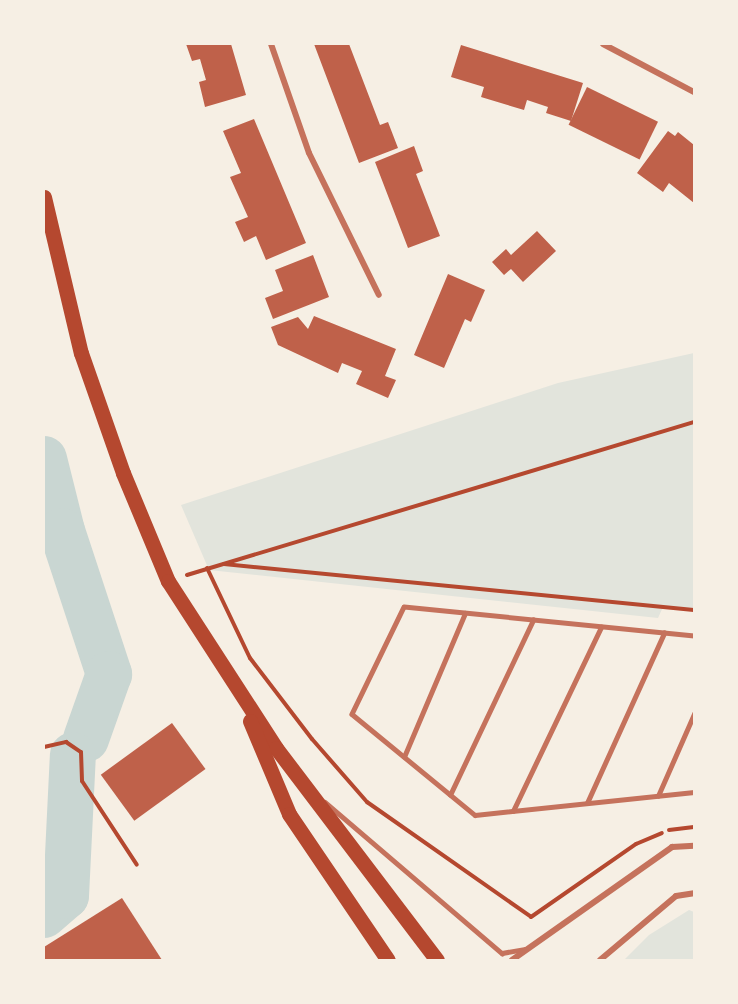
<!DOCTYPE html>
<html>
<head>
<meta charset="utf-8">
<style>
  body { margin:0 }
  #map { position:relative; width:738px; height:1004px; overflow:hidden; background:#f6efe4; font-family:Arial,sans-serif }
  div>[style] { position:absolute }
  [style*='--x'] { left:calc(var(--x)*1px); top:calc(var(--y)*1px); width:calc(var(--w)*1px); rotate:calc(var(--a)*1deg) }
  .green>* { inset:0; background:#e2e4dc }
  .river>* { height:46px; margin:-23px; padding:0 23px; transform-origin:23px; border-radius:23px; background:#c9d6d2 }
  .building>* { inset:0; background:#bf614a; transform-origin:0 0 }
  .path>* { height:4px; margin:-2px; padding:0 2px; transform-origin:2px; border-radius:2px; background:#b5482f }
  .service>* { height:4.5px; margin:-2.25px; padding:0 2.25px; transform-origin:2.25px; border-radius:2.25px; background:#c5725c }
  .minor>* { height:6px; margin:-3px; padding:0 3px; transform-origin:3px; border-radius:3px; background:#c5725c }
  .primary>* { height:15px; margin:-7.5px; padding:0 7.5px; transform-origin:7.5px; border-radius:7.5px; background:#b5482f }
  span { translate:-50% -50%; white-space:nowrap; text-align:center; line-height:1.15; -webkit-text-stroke:4.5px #f6efe4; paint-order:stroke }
  .frame { position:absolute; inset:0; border:45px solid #f6efe4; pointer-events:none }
</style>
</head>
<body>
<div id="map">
  <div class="green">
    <i style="clip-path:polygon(694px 353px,694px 610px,663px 607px,658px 618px,209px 570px,181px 505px,558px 383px)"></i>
    <i style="clip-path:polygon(689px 910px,694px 912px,694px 960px,624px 960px,649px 935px)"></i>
  </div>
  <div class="river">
    <i style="--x:44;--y:459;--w:74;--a:76"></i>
    <i style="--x:62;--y:531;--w:151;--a:71.8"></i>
    <i style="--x:109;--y:674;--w:69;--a:109.5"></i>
    <i style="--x:44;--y:915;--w:29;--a:-41"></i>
    <i style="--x:66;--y:896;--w:141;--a:-87.2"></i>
  </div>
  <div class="building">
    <i style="clip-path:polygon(186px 44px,231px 44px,246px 95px,205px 107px,199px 82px,206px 80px,200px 59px,192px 61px)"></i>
    <i style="clip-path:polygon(314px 44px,349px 44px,380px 125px,388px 122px,398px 148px,359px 163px)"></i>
    <i style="clip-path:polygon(461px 45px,583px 83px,571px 121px,546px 113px,548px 107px,527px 100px,524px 110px,481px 97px,484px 87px,451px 77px)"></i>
    <i style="left:587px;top:87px;width:79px;height:42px;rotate:26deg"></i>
    <i style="clip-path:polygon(254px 119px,306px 243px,266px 260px,256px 236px,244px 242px,235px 222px,248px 217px,230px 177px,241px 173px,223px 131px)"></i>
    <i style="clip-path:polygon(668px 131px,675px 136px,678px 132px,694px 145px,694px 203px,669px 183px,663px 192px,637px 173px)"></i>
    <i style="clip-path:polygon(414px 146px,423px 171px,416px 174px,440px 236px,408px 248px,375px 162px)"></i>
    <i style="clip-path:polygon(537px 231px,556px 251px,523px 282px,511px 269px,504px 275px,492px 262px,506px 249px,511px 255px)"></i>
    <i style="clip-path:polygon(313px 255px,329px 297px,273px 319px,265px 298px,283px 291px,275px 270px)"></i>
    <i style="clip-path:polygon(448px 274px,485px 290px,471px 322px,465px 319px,444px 368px,414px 355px)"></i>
    <i style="clip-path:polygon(314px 316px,396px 349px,385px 376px,396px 380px,388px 398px,356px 384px,362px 371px,342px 363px,338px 373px,278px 345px,271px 327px,298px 317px,308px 329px)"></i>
    <i style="left:172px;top:723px;width:57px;height:88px;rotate:54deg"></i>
    <i style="clip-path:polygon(122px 898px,162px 960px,44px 960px,44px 947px)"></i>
  </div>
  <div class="path">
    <i style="--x:224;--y:564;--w:472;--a:5.6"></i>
    <i style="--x:207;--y:568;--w:100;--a:64.5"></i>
    <i style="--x:250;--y:658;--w:102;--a:52.6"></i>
    <i style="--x:312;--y:739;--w:84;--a:48.9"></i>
    <i style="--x:367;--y:802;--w:200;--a:35"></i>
    <i style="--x:531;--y:917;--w:128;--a:-34.8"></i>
    <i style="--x:636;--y:844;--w:28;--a:-23"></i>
    <i style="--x:187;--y:575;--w:530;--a:-16.79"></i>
    <i style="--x:44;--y:747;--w:23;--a:-13"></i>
    <i style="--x:66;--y:742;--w:18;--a:34"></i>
    <i style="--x:81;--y:752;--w:29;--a:88"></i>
    <i style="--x:82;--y:781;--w:100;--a:56.8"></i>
    <i style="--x:669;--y:830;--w:25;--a:-7"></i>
  </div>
  <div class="service">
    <i style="--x:694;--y:636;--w:291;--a:-174.3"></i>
    <i style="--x:404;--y:607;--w:119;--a:115.9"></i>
    <i style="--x:352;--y:714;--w:159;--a:39.4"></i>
    <i style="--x:475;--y:815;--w:220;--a:-6"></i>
    <i style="--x:404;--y:757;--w:156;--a:-67"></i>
    <i style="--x:450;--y:795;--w:194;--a:-64.6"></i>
    <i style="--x:658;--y:796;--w:90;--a:-66.3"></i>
    <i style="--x:325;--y:802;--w:233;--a:40.5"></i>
    <i style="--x:502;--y:953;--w:22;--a:-10"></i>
    <i style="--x:587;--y:803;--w:187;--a:-65.6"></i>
    <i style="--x:513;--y:811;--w:204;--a:-64.4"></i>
  </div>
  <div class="minor">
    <i style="--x:271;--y:44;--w:115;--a:70.8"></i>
    <i style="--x:309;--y:153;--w:158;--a:63.8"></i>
    <i style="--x:603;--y:44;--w:103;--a:27.8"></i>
    <i style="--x:512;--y:960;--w:196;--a:-35.2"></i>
    <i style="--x:672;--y:847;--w:22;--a:-3"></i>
    <i style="--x:600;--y:960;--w:99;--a:-40.1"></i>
    <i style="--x:676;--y:896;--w:18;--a:-9"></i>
  </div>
  <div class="primary">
    <i style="--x:44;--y:197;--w:160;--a:76.7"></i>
    <i style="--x:81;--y:353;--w:127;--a:70.7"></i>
    <i style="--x:123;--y:473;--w:117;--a:67.4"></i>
    <i style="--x:168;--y:581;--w:199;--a:57.1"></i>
    <i style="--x:276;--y:748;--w:266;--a:52.8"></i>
    <i style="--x:250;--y:721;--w:101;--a:67.2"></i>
    <i style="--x:289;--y:814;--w:176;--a:55.9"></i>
  </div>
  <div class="frame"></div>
</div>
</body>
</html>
